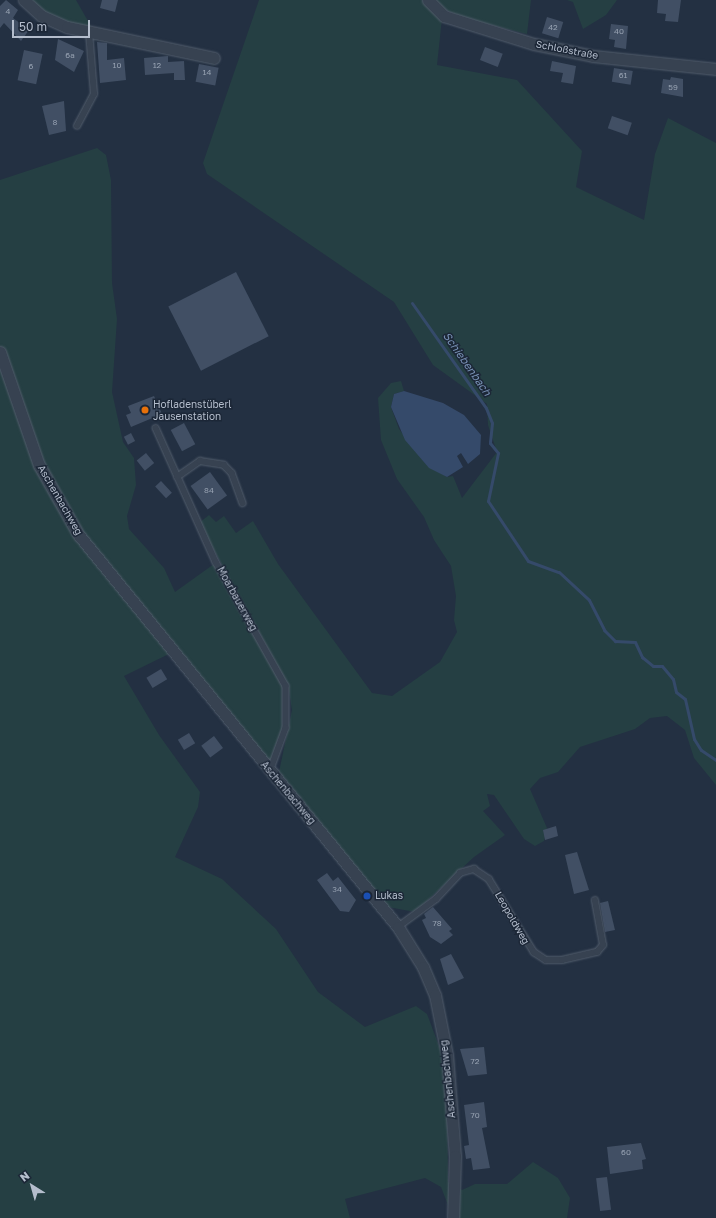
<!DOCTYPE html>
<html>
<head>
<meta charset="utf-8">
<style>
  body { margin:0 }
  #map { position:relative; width:716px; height:1218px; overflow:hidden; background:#233042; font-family:"Golos Text",sans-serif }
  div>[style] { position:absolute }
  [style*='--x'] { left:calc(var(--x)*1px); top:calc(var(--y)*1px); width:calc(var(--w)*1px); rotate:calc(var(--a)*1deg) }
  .green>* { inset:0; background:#253f43 }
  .water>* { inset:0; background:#354a6a }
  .stream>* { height:3px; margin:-1.5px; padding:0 1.5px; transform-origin:1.5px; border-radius:1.5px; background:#354a6a }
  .building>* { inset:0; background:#414f64; transform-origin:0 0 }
  .roads { filter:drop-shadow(0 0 1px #525d6c) drop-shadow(0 0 1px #525d6c) }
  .lane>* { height:5.5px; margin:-2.75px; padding:0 2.75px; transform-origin:2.75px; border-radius:2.75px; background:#374251 }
  .street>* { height:11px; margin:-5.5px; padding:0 5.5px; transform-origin:5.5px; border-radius:5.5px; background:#374251 }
  .dots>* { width:11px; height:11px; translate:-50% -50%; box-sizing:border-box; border:2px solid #1c2737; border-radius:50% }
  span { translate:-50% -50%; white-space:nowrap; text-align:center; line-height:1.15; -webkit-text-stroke:3px #1c2737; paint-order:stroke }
  .number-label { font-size:8px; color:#97a2b2 }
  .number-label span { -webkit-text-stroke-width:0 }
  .street-label { font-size:10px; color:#b4bdcc }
  .poi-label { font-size:10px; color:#b4bdcc }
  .left { translate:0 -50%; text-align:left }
  .water-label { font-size:11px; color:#7992b6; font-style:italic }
  .north { position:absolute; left:12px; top:1166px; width:40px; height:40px; -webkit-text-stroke:3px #1c2737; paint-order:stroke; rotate:323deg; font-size:11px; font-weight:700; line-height:16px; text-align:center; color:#b4bdcc }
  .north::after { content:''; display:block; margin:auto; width:14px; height:18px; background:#b4bdcc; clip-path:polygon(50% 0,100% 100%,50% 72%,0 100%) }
  .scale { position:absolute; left:12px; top:20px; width:78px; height:18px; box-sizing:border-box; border:2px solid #b4bdcc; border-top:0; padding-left:5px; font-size:12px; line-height:14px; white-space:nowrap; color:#b4bdcc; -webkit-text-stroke:3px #1c2737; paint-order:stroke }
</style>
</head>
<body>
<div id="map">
  <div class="green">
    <i style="clip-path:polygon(28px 0,76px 0,92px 28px,58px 22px)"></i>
    <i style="clip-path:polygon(259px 0,531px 0,527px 34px,467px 19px,443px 9px,437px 65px,517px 80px,582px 151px,576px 187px,644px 220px,655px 154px,668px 118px,716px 143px,716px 785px,694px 758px,685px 730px,667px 716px,650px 718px,635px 729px,580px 747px,558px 772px,540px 778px,530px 789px,547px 828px,544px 841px,535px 846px,524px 839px,494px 795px,487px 794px,490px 806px,483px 811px,505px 835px,474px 857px,415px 912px,388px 907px,279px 772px,292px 710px,288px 685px,199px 523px,209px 515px,216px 522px,224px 516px,236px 533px,253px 521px,278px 564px,372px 693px,392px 696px,440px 662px,457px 632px,454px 620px,456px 596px,451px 566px,434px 540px,424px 517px,397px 479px,381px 440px,378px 398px,391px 383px,401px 381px,404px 391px,394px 394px,391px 407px,399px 429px,425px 463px,447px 477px,453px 476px,462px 498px,497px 452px,488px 425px,487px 404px,433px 365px,394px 302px,207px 174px,203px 163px)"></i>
    <i style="clip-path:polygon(567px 0,617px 0,606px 15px,583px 29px,573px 2px)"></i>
    <i style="clip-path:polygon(97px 148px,106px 155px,111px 180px,112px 283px,117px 319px,112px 392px,123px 442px,134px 458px,136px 485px,127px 516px,129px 529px,164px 568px,175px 592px,214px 564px,283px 686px,284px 727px,271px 760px,266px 759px,177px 650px,124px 676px,159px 735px,200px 792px,198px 807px,175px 857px,222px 879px,276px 929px,318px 992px,365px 1027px,416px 1006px,427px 1014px,442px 1054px,447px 1088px,448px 1182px,462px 1190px,475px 1184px,507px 1184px,533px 1162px,558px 1178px,570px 1198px,567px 1218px,453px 1218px,441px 1187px,425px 1178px,345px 1199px,350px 1218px,0 1218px,0 180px)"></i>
  </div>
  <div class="water">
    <i style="clip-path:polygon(404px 391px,443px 403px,464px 415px,481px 435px,480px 454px,468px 464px,461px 453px,457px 456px,463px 467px,447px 477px,429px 468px,405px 440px,391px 407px,394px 394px)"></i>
  </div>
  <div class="stream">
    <i style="--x:412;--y:303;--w:128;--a:54.8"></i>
    <i style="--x:486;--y:408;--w:16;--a:68"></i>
    <i style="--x:492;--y:423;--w:20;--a:96"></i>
    <i style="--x:490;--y:443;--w:13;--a:51"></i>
    <i style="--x:498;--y:453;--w:49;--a:101.8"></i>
    <i style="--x:488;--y:501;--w:72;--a:56.3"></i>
    <i style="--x:528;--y:561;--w:33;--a:20"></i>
    <i style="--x:559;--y:572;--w:41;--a:43"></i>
    <i style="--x:589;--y:600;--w:34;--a:63"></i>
    <i style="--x:604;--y:630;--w:16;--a:45"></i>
    <i style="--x:615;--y:641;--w:20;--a:3"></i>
    <i style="--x:635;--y:642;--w:17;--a:65"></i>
    <i style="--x:642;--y:657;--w:14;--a:39"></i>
    <i style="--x:653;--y:666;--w:9;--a:0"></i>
    <i style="--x:662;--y:666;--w:17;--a:50"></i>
    <i style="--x:673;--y:679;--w:13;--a:77"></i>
    <i style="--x:676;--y:692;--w:11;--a:38"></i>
    <i style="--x:685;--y:699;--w:41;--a:77.3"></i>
    <i style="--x:694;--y:739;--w:13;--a:58"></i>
    <i style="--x:701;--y:750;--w:18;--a:34"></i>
  </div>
  <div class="building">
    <i style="clip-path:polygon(6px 0,18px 10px,13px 18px,29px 30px,21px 41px,4px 23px,0 28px,0 6px)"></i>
    <i style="clip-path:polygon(102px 0,118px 0,115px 12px,100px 8px)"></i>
    <i style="clip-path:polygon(658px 0,681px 0,678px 22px,665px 21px,666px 14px,657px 13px)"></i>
    <i style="left:547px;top:17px;width:17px;height:17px;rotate:17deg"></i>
    <i style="clip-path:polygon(611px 24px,628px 26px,626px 49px,614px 47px,615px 40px,609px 39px)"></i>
    <i style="clip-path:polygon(58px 39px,84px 51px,74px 72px,55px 60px)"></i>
    <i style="clip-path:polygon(97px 42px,107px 43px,107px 60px,124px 58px,126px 80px,100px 83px)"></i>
    <i style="left:485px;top:47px;width:19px;height:14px;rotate:21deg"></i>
    <i style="left:24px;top:50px;width:19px;height:31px;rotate:12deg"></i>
    <i style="clip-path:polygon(168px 56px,168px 62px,184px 61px,185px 80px,174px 80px,174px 73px,145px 75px,144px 58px)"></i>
    <i style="clip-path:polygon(552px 61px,576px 66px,573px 84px,561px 82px,563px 73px,550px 71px)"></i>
    <i style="left:199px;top:64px;width:20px;height:18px;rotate:11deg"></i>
    <i style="left:614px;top:68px;width:19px;height:14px;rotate:9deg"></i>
    <i style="clip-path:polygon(671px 77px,683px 79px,683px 97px,661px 93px,663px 79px,670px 80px)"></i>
    <i style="clip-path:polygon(64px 101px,66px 131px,49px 135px,42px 106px)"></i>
    <i style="left:612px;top:116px;width:21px;height:13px;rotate:19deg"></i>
    <i style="left:236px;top:272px;width:72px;height:76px;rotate:63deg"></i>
    <i style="clip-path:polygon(154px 396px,162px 414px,131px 427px,126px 415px,131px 413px,128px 406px)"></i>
    <i style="left:184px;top:423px;width:24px;height:15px;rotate:62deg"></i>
    <i style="left:131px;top:433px;width:9px;height:8px;rotate:63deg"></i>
    <i style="left:146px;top:453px;width:13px;height:12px;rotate:51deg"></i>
    <i style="left:210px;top:472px;width:29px;height:24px;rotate:54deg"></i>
    <i style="left:161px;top:481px;width:16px;height:8px;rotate:47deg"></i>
    <i style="left:161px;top:669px;width:12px;height:17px;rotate:59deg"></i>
    <i style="left:189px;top:733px;width:12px;height:13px;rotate:59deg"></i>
    <i style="left:214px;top:736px;width:15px;height:16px;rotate:53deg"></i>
    <i style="clip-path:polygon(556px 826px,558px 836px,545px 840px,543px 830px)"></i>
    <i style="clip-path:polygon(577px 852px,589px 890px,574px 894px,565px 855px)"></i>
    <i style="clip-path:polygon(327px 873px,333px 881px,338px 877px,356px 900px,349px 912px,340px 911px,317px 880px)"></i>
    <i style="clip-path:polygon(608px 901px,615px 930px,605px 932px,600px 903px)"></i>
    <i style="clip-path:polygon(433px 907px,452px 929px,449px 931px,453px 935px,441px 944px,430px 937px,422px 920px,426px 918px,424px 914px)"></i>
    <i style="clip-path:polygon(451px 954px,464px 978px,448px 985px,440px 959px)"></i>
    <i style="clip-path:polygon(484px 1047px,487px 1074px,468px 1076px,460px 1049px)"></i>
    <i style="clip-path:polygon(484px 1102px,487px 1127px,482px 1128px,490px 1168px,473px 1170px,471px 1158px,466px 1159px,464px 1146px,469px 1145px,464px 1105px)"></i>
    <i style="clip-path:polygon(641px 1143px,646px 1159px,642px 1160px,643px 1169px,610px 1174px,607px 1147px)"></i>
    <i style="left:607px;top:1177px;width:33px;height:11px;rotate:83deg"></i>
  </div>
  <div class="roads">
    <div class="lane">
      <i style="--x:77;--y:126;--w:36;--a:-62"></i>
      <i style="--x:94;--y:94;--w:62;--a:-94.6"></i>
      <i style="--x:156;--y:428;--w:147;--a:65.9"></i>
      <i style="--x:216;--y:562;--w:142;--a:60.6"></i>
      <i style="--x:286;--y:686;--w:42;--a:90"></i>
      <i style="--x:286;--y:728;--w:47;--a:110"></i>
      <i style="--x:177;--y:477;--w:28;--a:-35"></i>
      <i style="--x:200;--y:461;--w:24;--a:9"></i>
      <i style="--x:224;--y:465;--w:11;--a:45"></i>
      <i style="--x:232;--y:473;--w:32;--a:70"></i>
      <i style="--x:398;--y:927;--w:47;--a:-36.4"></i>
      <i style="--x:436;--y:899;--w:35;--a:-47"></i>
      <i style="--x:460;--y:873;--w:15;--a:-16"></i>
      <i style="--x:474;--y:869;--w:18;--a:34"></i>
      <i style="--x:489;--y:879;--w:86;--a:58.3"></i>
      <i style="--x:534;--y:952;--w:14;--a:34"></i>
      <i style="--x:546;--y:960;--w:16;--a:0"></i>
      <i style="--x:562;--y:960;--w:36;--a:-13"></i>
      <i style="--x:597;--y:952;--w:9;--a:-49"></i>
      <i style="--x:603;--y:945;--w:45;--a:-100.3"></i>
    </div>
    <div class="street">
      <i style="--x:24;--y:0;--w:24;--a:42"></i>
      <i style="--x:42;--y:16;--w:27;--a:24"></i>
      <i style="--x:67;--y:27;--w:150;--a:11.9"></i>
      <i style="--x:428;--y:0;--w:23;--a:45"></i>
      <i style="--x:444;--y:16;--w:94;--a:17.3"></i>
      <i style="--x:534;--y:44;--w:60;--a:11.5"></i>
      <i style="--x:593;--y:56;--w:124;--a:6"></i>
      <i style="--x:0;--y:352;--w:120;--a:71"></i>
      <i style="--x:39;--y:465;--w:79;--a:60.5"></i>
      <i style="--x:78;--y:534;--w:507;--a:50.85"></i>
      <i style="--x:398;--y:927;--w:47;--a:58"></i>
      <i style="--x:423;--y:967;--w:30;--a:67"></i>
      <i style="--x:435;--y:995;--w:61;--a:78.7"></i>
      <i style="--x:447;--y:1055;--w:101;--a:85.5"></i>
      <i style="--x:455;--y:1156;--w:62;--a:91.8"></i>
    </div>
  </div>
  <div class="dots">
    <i style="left:145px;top:410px;background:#e8710a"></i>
    <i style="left:367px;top:896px;background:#1a4fb4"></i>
  </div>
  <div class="number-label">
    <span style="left:8px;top:12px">4</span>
    <span style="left:553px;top:28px">42</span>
    <span style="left:619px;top:32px">40</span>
    <span style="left:70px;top:56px">6a</span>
    <span style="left:117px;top:66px">10</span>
    <span style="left:157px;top:66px">12</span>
    <span style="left:31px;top:67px">6</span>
    <span style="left:207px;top:73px">14</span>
    <span style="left:623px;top:76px">61</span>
    <span style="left:673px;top:88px">59</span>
    <span style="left:55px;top:123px">8</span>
    <span style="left:209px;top:491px">84</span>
    <span style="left:337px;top:890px">34</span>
    <span style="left:437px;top:924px">78</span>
    <span style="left:475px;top:1062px">72</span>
    <span style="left:475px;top:1116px">70</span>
    <span style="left:626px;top:1153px">60</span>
  </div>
  <div class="street-label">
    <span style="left:567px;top:50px;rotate:11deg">Schloßstraße</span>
    <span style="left:60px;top:500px;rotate:60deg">Aschenbachweg</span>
    <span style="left:237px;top:599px;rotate:61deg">Moarbauerweg</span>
    <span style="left:288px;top:793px;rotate:50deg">Aschenbachweg</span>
    <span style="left:512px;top:918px;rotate:60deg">Leopoldweg</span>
    <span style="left:448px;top:1079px;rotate:-96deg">Aschenbachweg</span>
  </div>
  <div class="poi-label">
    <span class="left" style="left:153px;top:410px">Hofladenstüberl<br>Jausenstation</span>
    <span class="left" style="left:375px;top:896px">Lukas</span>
  </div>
  <div class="water-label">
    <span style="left:467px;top:364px;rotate:55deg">Schiebenbach</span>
  </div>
  <div class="north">N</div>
  <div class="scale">50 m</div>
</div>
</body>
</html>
